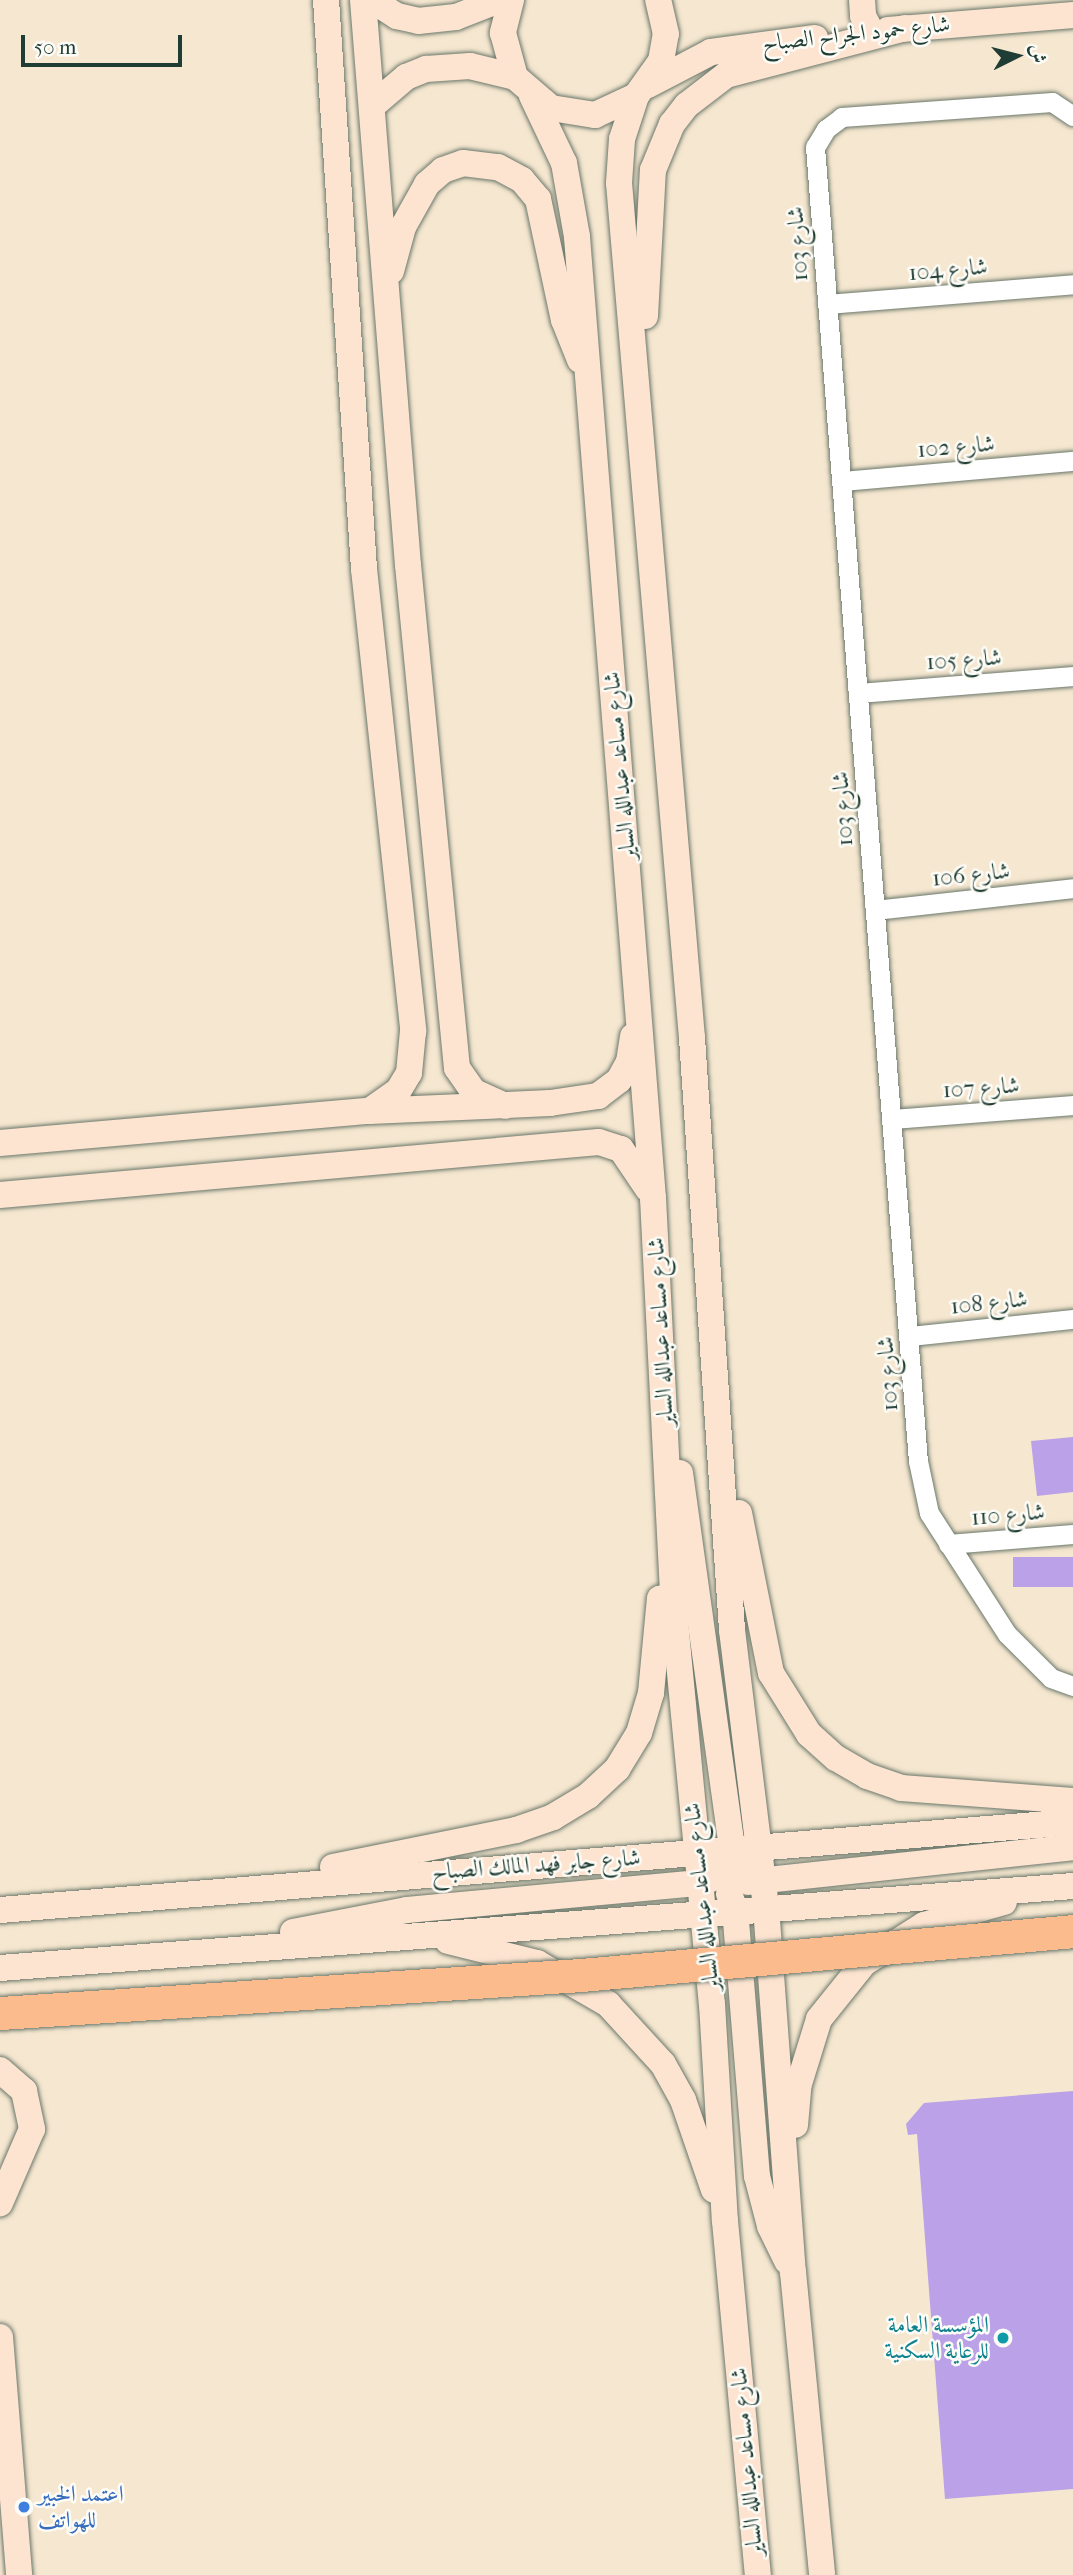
<!DOCTYPE html>
<html>
<head>
<meta charset="utf-8">
<style>
  body { margin:0 }
  #map { position:relative; width:1073px; height:2575px; overflow:hidden; background:#f6e7d0; font-family:"IM FELL French Canon",Amiri,serif }
  div>[style] { position:absolute }
  [style*='--x'] { left:calc(var(--x)*1px); top:calc(var(--y)*1px); width:calc(var(--w)*1px); rotate:calc(var(--a)*1deg) }
  .building>* { inset:0; background:#baa1e8; transform-origin:0 0 }
  .roads { filter:drop-shadow(0 0 2px #6a786b) drop-shadow(0 0 2px #6a786b) }
  .street>* { height:19px; margin:-9.5px; padding:0 9.5px; transform-origin:9.5px; border-radius:9.5px; background:#fff }
  .secondary>* { height:26px; margin:-13px; padding:0 13px; transform-origin:13px; border-radius:13px; background:#fde4d1 }
  .bridges { filter:drop-shadow(0 0 2px #6a786b) drop-shadow(0 0 2px #6a786b) }
  .highway-bridge>* { height:33px; margin:-16.5px; padding:0 16.5px; transform-origin:16.5px; border-radius:16.5px; background:#fbbb8d }
  .dots>* { width:19px; height:19px; translate:-50% -50%; box-sizing:border-box; border:4px solid #fdfcf7; border-radius:50% }
  span { translate:-50% -50%; white-space:nowrap; text-align:center; line-height:1.15; -webkit-text-stroke:5px #fdfcf7; paint-order:stroke }
  .street-label { font-size:23px; color:#1f3d34 }
  .culture-label { font-size:23px; color:#0d838f }
  .right { translate:-100% -50%; text-align:right }
  .shop-label { font-size:23px; color:#366cbe }
  .left { translate:0 -50%; text-align:left }
  .north { position:absolute; left:982px; top:21px; width:70px; height:70px; -webkit-text-stroke:5px #fdfcf7; paint-order:stroke; rotate:84deg; font-size:19px; font-weight:700; line-height:28px; text-align:center; color:#1f3d34 }
  .north::after { content:''; display:block; margin:auto; width:24px; height:32px; background:#1f3d34; clip-path:polygon(50% 0,100% 100%,50% 72%,0 100%) }
  .scale { position:absolute; left:21px; top:35px; width:161px; height:32px; box-sizing:border-box; border:4px solid #1f3d34; border-top:0; padding-left:9px; font-size:21px; line-height:24px; white-space:nowrap; color:#1f3d34; -webkit-text-stroke:5px #fdfcf7; paint-order:stroke }
</style>
</head>
<body>
<div id="map">
  <div class="building">
    <i style="clip-path:polygon(1073px 1437px,1073px 1492px,1037px 1496px,1031px 1441px)"></i>
    <i style="left:1073px;top:1557px;width:30px;height:60px;rotate:90deg"></i>
    <i style="clip-path:polygon(1073px 2091px,1073px 2489px,945px 2499px,917px 2134px,908px 2135px,906px 2124px,924px 2103px)"></i>
  </div>
  <div class="roads">
    <div class="street">
      <i style="--x:1073;--y:116;--w:25;--a:-146"></i>
      <i style="--x:1052;--y:102;--w:211;--a:175.9"></i>
      <i style="--x:842;--y:117;--w:20;--a:143"></i>
      <i style="--x:826;--y:129;--w:21;--a:121"></i>
      <i style="--x:815;--y:147;--w:1318;--a:85.52"></i>
      <i style="--x:918;--y:1461;--w:53;--a:78.1"></i>
      <i style="--x:929;--y:1513;--w:144;--a:57.2"></i>
      <i style="--x:1007;--y:1634;--w:62;--a:45"></i>
      <i style="--x:1051;--y:1678;--w:23;--a:20"></i>
      <i style="--x:827;--y:304;--w:247;--a:-4.6"></i>
      <i style="--x:843;--y:481;--w:231;--a:-5"></i>
      <i style="--x:858;--y:693;--w:216;--a:-4.5"></i>
      <i style="--x:875;--y:910;--w:199;--a:-6.3"></i>
      <i style="--x:892;--y:1119;--w:182;--a:-4.4"></i>
      <i style="--x:910;--y:1336;--w:164;--a:-6"></i>
      <i style="--x:948;--y:1544;--w:125;--a:-4.6"></i>
    </div>
    <div class="secondary">
      <i style="--x:326;--y:0;--w:570;--a:86.18"></i>
      <i style="--x:364;--y:569;--w:465;--a:83.9"></i>
      <i style="--x:413;--y:1031;--w:42;--a:95.4"></i>
      <i style="--x:409;--y:1073;--w:21;--a:121"></i>
      <i style="--x:398;--y:1091;--w:35;--a:145"></i>
      <i style="--x:363;--y:0;--w:567;--a:85.45"></i>
      <i style="--x:408;--y:565;--w:505;--a:84.44"></i>
      <i style="--x:457;--y:1068;--w:29;--a:55"></i>
      <i style="--x:474;--y:1092;--w:34;--a:24"></i>
      <i style="--x:372;--y:0;--w:30;--a:33"></i>
      <i style="--x:397;--y:16;--w:22;--a:13"></i>
      <i style="--x:418;--y:21;--w:38;--a:-6"></i>
      <i style="--x:456;--y:17;--w:46;--a:-21.6"></i>
      <i style="--x:511;--y:0;--w:34;--a:104"></i>
      <i style="--x:503;--y:33;--w:46;--a:74.7"></i>
      <i style="--x:515;--y:77;--w:48;--a:40.7"></i>
      <i style="--x:551;--y:108;--w:45;--a:9"></i>
      <i style="--x:595;--y:115;--w:45;--a:-24.9"></i>
      <i style="--x:636;--y:96;--w:43;--a:-54.5"></i>
      <i style="--x:661;--y:61;--w:27;--a:-80"></i>
      <i style="--x:666;--y:34;--w:35;--a:-103"></i>
      <i style="--x:862;--y:0;--w:16;--a:86"></i>
      <i style="--x:863;--y:16;--w:17;--a:62"></i>
      <i style="--x:888;--y:30;--w:186;--a:-4.6"></i>
      <i style="--x:648;--y:85;--w:71;--a:-27.6"></i>
      <i style="--x:711;--y:52;--w:105;--a:-7.7"></i>
      <i style="--x:532;--y:96;--w:74;--a:64.5"></i>
      <i style="--x:564;--y:163;--w:75;--a:80"></i>
      <i style="--x:577;--y:237;--w:964;--a:85.48"></i>
      <i style="--x:653;--y:1198;--w:414;--a:87.1"></i>
      <i style="--x:674;--y:1611;--w:395;--a:84.5"></i>
      <i style="--x:712;--y:2004;--w:217;--a:86.6"></i>
      <i style="--x:725;--y:2221;--w:356;--a:84.7"></i>
      <i style="--x:636;--y:96;--w:45;--a:108"></i>
      <i style="--x:622;--y:139;--w:44;--a:93.9"></i>
      <i style="--x:619;--y:183;--w:858;--a:85.12"></i>
      <i style="--x:692;--y:1038;--w:593;--a:86.13"></i>
      <i style="--x:732;--y:1630;--w:279;--a:83"></i>
      <i style="--x:766;--y:1907;--w:366;--a:85.8"></i>
      <i style="--x:793;--y:2272;--w:304;--a:84.5"></i>
      <i style="--x:372;--y:106;--w:45;--a:-40.5"></i>
      <i style="--x:406;--y:77;--w:22;--a:-22"></i>
      <i style="--x:426;--y:69;--w:44;--a:-3.9"></i>
      <i style="--x:470;--y:66;--w:46;--a:13.7"></i>
      <i style="--x:391;--y:271;--w:46;--a:-74.7"></i>
      <i style="--x:403;--y:227;--w:49;--a:-60.8"></i>
      <i style="--x:427;--y:184;--w:21;--a:-41"></i>
      <i style="--x:443;--y:170;--w:21;--a:-19"></i>
      <i style="--x:463;--y:163;--w:35;--a:7"></i>
      <i style="--x:498;--y:167;--w:27;--a:28"></i>
      <i style="--x:522;--y:180;--w:25;--a:50"></i>
      <i style="--x:538;--y:199;--w:124;--a:77.9"></i>
      <i style="--x:564;--y:320;--w:43;--a:68.2"></i>
      <i style="--x:645;--y:316;--w:146;--a:-86.9"></i>
      <i style="--x:653;--y:170;--w:50;--a:-67.6"></i>
      <i style="--x:672;--y:124;--w:24;--a:-52"></i>
      <i style="--x:687;--y:105;--w:49;--a:-37.6"></i>
      <i style="--x:726;--y:75;--w:185;--a:-14.7"></i>
      <i style="--x:0;--y:1143;--w:370;--a:-5"></i>
      <i style="--x:369;--y:1111;--w:181;--a:-2.5"></i>
      <i style="--x:550;--y:1103;--w:49;--a:-8.3"></i>
      <i style="--x:598;--y:1096;--w:26;--a:-37"></i>
      <i style="--x:619;--y:1080;--w:21;--a:-61"></i>
      <i style="--x:629;--y:1062;--w:26;--a:-81"></i>
      <i style="--x:0;--y:1195;--w:601;--a:-5.06"></i>
      <i style="--x:599;--y:1142;--w:23;--a:18"></i>
      <i style="--x:621;--y:1149;--w:48;--a:56"></i>
      <i style="--x:680;--y:1473;--w:395;--a:82.1"></i>
      <i style="--x:739;--y:1513;--w:163;--a:78.7"></i>
      <i style="--x:771;--y:1673;--w:72;--a:58.1"></i>
      <i style="--x:809;--y:1734;--w:36;--a:42"></i>
      <i style="--x:836;--y:1758;--w:36;--a:30"></i>
      <i style="--x:867;--y:1776;--w:36;--a:19"></i>
      <i style="--x:901;--y:1788;--w:172;--a:4.3"></i>
      <i style="--x:333;--y:1867;--w:187;--a:-11.4"></i>
      <i style="--x:516;--y:1830;--w:39;--a:-19"></i>
      <i style="--x:553;--y:1817;--w:41;--a:-31"></i>
      <i style="--x:588;--y:1796;--w:40;--a:-43"></i>
      <i style="--x:617;--y:1769;--w:42;--a:-58.6"></i>
      <i style="--x:639;--y:1733;--w:42;--a:-73.3"></i>
      <i style="--x:651;--y:1693;--w:95;--a:-84.6"></i>
      <i style="--x:748;--y:1882;--w:327;--a:-6.1"></i>
      <i style="--x:729;--y:1894;--w:16;--a:68"></i>
      <i style="--x:735;--y:1909;--w:268;--a:85.3"></i>
      <i style="--x:757;--y:2176;--w:52;--a:75.4"></i>
      <i style="--x:770;--y:2226;--w:39;--a:64"></i>
      <i style="--x:0;--y:1910;--w:1077;--a:-4.69"></i>
      <i style="--x:293;--y:1932;--w:116;--a:-10.9"></i>
      <i style="--x:407;--y:1910;--w:294;--a:-5.3"></i>
      <i style="--x:700;--y:1883;--w:30;--a:-21"></i>
      <i style="--x:728;--y:1872;--w:39;--a:-40"></i>
      <i style="--x:448;--y:1941;--w:92;--a:13.9"></i>
      <i style="--x:537;--y:1963;--w:82;--a:30"></i>
      <i style="--x:608;--y:2004;--w:81;--a:47.5"></i>
      <i style="--x:663;--y:2064;--w:41;--a:60.9"></i>
      <i style="--x:683;--y:2100;--w:95;--a:71"></i>
      <i style="--x:0;--y:1968;--w:1076;--a:-4.37"></i>
      <i style="--x:0;--y:2070;--w:32;--a:41"></i>
      <i style="--x:24;--y:2091;--w:39;--a:78"></i>
      <i style="--x:32;--y:2129;--w:81;--a:113.4"></i>
      <i style="--x:795;--y:2125;--w:38;--a:-85"></i>
      <i style="--x:798;--y:2087;--w:71;--a:-72.8"></i>
      <i style="--x:819;--y:2019;--w:72;--a:-51.2"></i>
      <i style="--x:864;--y:1963;--w:71;--a:-32.3"></i>
      <i style="--x:924;--y:1925;--w:83;--a:-16"></i>
      <i style="--x:0;--y:2337;--w:239;--a:85.4"></i>
    </div>
  </div>
  <div class="bridges">
    <div class="highway-bridge">
      <i style="--x:0;--y:2013;--w:582;--a:-3.74"></i>
      <i style="--x:581;--y:1975;--w:494;--a:-5.1"></i>
    </div>
  </div>
  <div class="dots">
    <i style="left:1003px;top:2338px;background:#0f9aa8"></i>
    <i style="left:24px;top:2507px;background:#3f7fe0"></i>
  </div>
  <div class="street-label">
    <span style="left:856px;top:34px;rotate:-6deg">شارع حمود الجراح الصباح</span>
    <span style="left:798px;top:244px;rotate:-94deg">شارع 103</span>
    <span style="left:948px;top:270px;rotate:-5deg">شارع 104</span>
    <span style="left:956px;top:447px;rotate:-5deg">شارع 102</span>
    <span style="left:964px;top:660px;rotate:-4deg">شارع 105</span>
    <span style="left:620px;top:766px;rotate:-95deg">شارع مساعد عبدالله الساير</span>
    <span style="left:843px;top:809px;rotate:-94deg">شارع 103</span>
    <span style="left:971px;top:875px;rotate:-6deg">شارع 106</span>
    <span style="left:981px;top:1088px;rotate:-4deg">شارع 107</span>
    <span style="left:989px;top:1303px;rotate:-6deg">شارع 108</span>
    <span style="left:661px;top:1332px;rotate:-93deg">شارع مساعد عبدالله الساير</span>
    <span style="left:888px;top:1374px;rotate:-94deg">شارع 103</span>
    <span style="left:1008px;top:1515px;rotate:-5deg">شارع 110</span>
    <span style="left:536px;top:1865px;rotate:-4deg">شارع جابر فهد المالك الصباح</span>
    <span style="left:702px;top:1897px;rotate:-96deg">شارع مساعد عبدالله الساير</span>
    <span style="left:747px;top:2462px;rotate:-95deg">شارع مساعد عبدالله الساير</span>
  </div>
  <div class="culture-label">
    <span class="right" style="left:989px;top:2338px">المؤسسة العامة<br>للرعاية السكنية</span>
  </div>
  <div class="shop-label">
    <span class="left" style="left:38px;top:2507px">اعتمد الخبير<br>للهواتف</span>
  </div>
  <div class="north">ش</div>
  <div class="scale">50 m</div>
</div>
</body>
</html>
